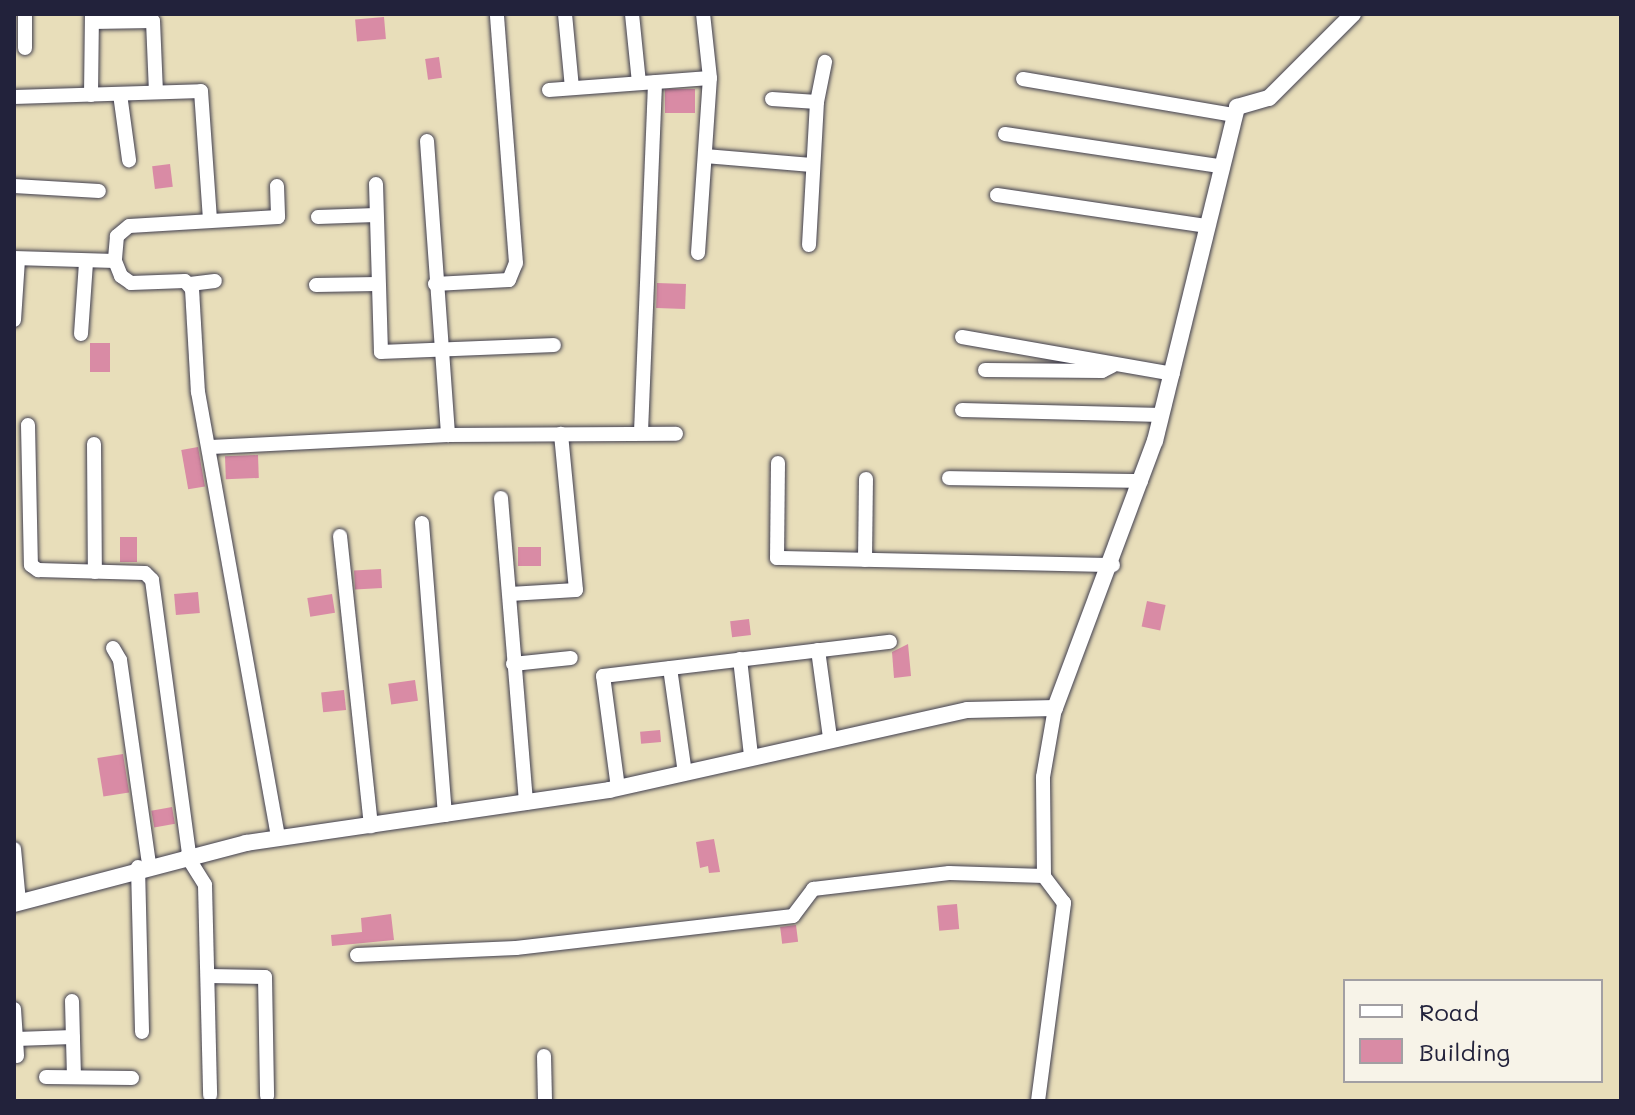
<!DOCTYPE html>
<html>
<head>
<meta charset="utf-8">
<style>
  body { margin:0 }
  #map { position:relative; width:1635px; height:1115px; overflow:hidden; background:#e8deba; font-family:Mali,sans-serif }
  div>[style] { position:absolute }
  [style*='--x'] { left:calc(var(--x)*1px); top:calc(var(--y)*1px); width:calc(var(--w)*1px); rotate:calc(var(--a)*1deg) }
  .building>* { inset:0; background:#d98ba5; transform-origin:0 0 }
  .roads { filter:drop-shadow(0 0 2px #403e4e) drop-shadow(0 0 2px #403e4e) }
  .minor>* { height:14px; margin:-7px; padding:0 7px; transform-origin:7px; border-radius:7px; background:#fff }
  .tertiary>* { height:16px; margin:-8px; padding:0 8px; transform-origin:8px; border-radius:8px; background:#fff }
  span { translate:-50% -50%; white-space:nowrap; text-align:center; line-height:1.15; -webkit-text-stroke:8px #f7f3e8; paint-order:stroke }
  .frame { position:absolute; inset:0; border:16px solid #22223b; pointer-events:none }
  .legend { position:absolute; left:1343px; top:979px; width:260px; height:104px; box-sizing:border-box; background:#f7f3e8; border:2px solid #a29fa3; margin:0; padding:10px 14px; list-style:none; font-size:24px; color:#22223b }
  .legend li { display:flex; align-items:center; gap:16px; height:40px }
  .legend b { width:40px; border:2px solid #a29fa3 }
</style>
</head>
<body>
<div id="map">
  <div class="building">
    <i style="left:384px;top:17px;width:22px;height:29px;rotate:85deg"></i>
    <i style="left:439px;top:57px;width:21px;height:14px;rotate:82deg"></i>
    <i style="left:695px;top:89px;width:24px;height:30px;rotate:90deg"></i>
    <i style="left:170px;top:164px;width:23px;height:18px;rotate:83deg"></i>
    <i style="left:657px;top:283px;width:29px;height:25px;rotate:2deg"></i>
    <i style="left:90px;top:343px;width:20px;height:29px"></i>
    <i style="left:198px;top:447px;width:40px;height:17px;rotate:80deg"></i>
    <i style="left:258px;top:455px;width:23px;height:33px;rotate:88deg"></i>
    <i style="left:120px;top:537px;width:17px;height:25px"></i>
    <i style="left:541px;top:547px;width:19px;height:23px;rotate:90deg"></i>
    <i style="left:381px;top:569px;width:19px;height:27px;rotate:87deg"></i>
    <i style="left:198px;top:592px;width:21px;height:24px;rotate:85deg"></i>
    <i style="left:332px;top:594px;width:19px;height:25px;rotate:81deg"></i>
    <i style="left:1147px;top:601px;width:19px;height:26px;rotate:12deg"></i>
    <i style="left:749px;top:619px;width:16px;height:19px;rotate:83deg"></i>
    <i style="clip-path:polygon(908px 644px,911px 676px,894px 678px,892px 652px)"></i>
    <i style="left:415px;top:680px;width:21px;height:27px;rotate:82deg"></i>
    <i style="left:344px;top:690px;width:20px;height:23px;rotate:84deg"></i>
    <i style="left:660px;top:730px;width:12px;height:20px;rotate:85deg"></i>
    <i style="left:123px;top:754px;width:39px;height:26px;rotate:81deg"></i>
    <i style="left:172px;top:807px;width:17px;height:21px;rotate:80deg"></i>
    <i style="clip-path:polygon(714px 839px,720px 872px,709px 873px,708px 866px,700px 868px,696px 842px)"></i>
    <i style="left:957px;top:904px;width:25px;height:20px;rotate:85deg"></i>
    <i style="clip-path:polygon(391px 914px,394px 940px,332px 946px,331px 935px,362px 932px,361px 918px)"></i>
    <i style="left:796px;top:925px;width:17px;height:16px;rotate:83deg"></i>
  </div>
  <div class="roads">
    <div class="minor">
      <i style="--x:565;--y:14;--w:74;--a:84.6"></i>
      <i style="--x:632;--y:14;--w:69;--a:84.2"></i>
      <i style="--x:92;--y:22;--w:61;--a:-0.9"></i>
      <i style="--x:153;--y:21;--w:71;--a:87.6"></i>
      <i style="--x:25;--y:48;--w:34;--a:-90"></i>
      <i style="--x:1023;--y:79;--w:213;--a:9.7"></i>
      <i style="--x:549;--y:90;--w:161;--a:-4.3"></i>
      <i style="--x:120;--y:94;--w:67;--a:82.2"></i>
      <i style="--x:91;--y:95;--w:80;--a:-89.3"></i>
      <i style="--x:14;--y:97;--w:187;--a:-1.8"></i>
      <i style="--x:201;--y:91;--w:128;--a:86"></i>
      <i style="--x:772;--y:99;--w:45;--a:3.8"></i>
      <i style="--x:1005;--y:134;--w:217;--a:8.5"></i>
      <i style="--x:427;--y:141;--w:295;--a:85.9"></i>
      <i style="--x:705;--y:156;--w:107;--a:4.8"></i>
      <i style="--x:376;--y:184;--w:168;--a:88.3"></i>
      <i style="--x:381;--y:352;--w:173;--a:-2.3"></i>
      <i style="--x:14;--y:186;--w:85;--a:3.4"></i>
      <i style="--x:277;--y:186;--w:31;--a:88"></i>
      <i style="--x:278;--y:217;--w:149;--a:176.5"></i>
      <i style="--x:129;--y:226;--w:16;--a:140"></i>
      <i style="--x:117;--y:236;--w:25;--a:95"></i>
      <i style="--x:115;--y:261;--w:16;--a:68"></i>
      <i style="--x:121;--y:276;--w:12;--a:35"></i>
      <i style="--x:131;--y:283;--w:54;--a:-2.1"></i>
      <i style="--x:185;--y:281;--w:11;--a:49"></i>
      <i style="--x:192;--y:289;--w:103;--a:86.7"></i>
      <i style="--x:198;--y:392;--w:452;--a:79.8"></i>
      <i style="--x:997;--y:195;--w:211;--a:8.4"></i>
      <i style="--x:318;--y:217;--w:58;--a:-2"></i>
      <i style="--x:809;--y:245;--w:143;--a:-86.8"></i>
      <i style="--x:817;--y:102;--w:41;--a:-78.7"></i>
      <i style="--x:698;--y:253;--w:175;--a:-86.1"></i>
      <i style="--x:710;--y:78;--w:64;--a:-96.2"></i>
      <i style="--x:14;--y:258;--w:101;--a:1.7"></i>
      <i style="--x:190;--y:284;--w:25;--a:-7"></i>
      <i style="--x:435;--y:284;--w:74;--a:-3.1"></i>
      <i style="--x:509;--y:280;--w:18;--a:-68"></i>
      <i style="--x:516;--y:263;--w:250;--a:-94.4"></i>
      <i style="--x:316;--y:285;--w:61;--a:-0.9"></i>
      <i style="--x:14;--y:320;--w:61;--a:-86.2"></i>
      <i style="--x:81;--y:334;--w:72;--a:-86"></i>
      <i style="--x:962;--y:337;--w:214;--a:9.9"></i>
      <i style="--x:985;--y:370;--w:117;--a:0.5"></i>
      <i style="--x:1102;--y:371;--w:11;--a:-27"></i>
      <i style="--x:962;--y:410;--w:200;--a:1.4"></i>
      <i style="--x:28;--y:425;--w:140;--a:88.8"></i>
      <i style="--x:31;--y:565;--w:9;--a:36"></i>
      <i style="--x:38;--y:570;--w:107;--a:1.6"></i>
      <i style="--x:145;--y:573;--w:10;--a:45"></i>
      <i style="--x:152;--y:580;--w:277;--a:82.3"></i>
      <i style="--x:641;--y:432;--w:350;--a:-87.7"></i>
      <i style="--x:94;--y:444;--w:128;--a:89.6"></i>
      <i style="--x:211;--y:447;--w:237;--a:-2.9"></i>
      <i style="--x:448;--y:435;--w:228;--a:-0.3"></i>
      <i style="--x:778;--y:463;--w:95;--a:90.6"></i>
      <i style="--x:777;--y:558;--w:336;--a:1.2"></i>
      <i style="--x:949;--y:478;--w:192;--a:0.9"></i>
      <i style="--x:501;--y:498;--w:306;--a:85.3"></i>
      <i style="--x:422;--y:523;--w:293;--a:85.5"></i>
      <i style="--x:340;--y:536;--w:292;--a:83.9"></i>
      <i style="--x:865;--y:560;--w:81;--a:-89.3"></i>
      <i style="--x:510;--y:594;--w:66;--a:-3.5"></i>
      <i style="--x:576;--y:590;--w:157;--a:-95.5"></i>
      <i style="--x:113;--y:648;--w:14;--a:60"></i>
      <i style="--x:120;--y:660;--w:207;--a:81.9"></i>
      <i style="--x:818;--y:650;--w:89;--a:82.2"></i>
      <i style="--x:740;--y:659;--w:98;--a:83.5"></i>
      <i style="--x:513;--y:664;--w:58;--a:-5.9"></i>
      <i style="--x:670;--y:668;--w:106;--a:81.9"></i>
      <i style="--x:618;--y:788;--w:113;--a:-97.6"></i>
      <i style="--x:603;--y:676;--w:289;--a:-6.8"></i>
      <i style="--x:14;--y:849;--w:53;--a:84.6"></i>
      <i style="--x:187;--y:856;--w:34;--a:58"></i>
      <i style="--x:205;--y:885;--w:210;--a:88.6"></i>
      <i style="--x:138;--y:867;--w:165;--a:88.6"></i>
      <i style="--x:357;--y:955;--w:159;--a:-2.5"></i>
      <i style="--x:516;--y:948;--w:279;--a:-6.6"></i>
      <i style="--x:793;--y:916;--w:34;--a:-53"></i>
      <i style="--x:813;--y:889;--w:137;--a:-6.7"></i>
      <i style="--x:949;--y:873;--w:95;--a:1.8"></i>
      <i style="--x:209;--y:976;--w:56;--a:1"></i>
      <i style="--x:265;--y:977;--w:119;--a:89"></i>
      <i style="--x:72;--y:1001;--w:76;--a:88.5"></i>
      <i style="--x:14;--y:1009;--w:47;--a:86.3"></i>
      <i style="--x:16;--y:1039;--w:57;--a:-2"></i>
      <i style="--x:544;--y:1056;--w:45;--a:88.7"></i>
      <i style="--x:46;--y:1077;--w:86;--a:0.7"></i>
      <i style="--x:1038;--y:1101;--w:200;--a:-82.5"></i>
      <i style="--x:1064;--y:903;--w:34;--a:-127"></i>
      <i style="--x:1044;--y:876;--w:99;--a:-90.6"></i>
      <i style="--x:1043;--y:777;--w:70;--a:-80.1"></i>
    </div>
    <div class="tertiary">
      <i style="--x:14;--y:904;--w:240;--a:-14.7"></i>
      <i style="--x:246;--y:843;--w:367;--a:-8.3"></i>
      <i style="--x:609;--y:790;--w:367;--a:-12.6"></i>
      <i style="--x:967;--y:710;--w:88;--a:-1.3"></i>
      <i style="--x:1055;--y:708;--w:285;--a:-69.5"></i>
      <i style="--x:1155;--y:441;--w:344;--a:-76.2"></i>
      <i style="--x:1237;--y:107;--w:33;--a:-16"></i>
      <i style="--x:1269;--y:98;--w:119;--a:-45"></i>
    </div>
  </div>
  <div class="frame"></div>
  <ul class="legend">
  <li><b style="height:10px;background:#fff"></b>Road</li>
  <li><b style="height:22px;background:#d98ba5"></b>Building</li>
  </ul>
</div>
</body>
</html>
